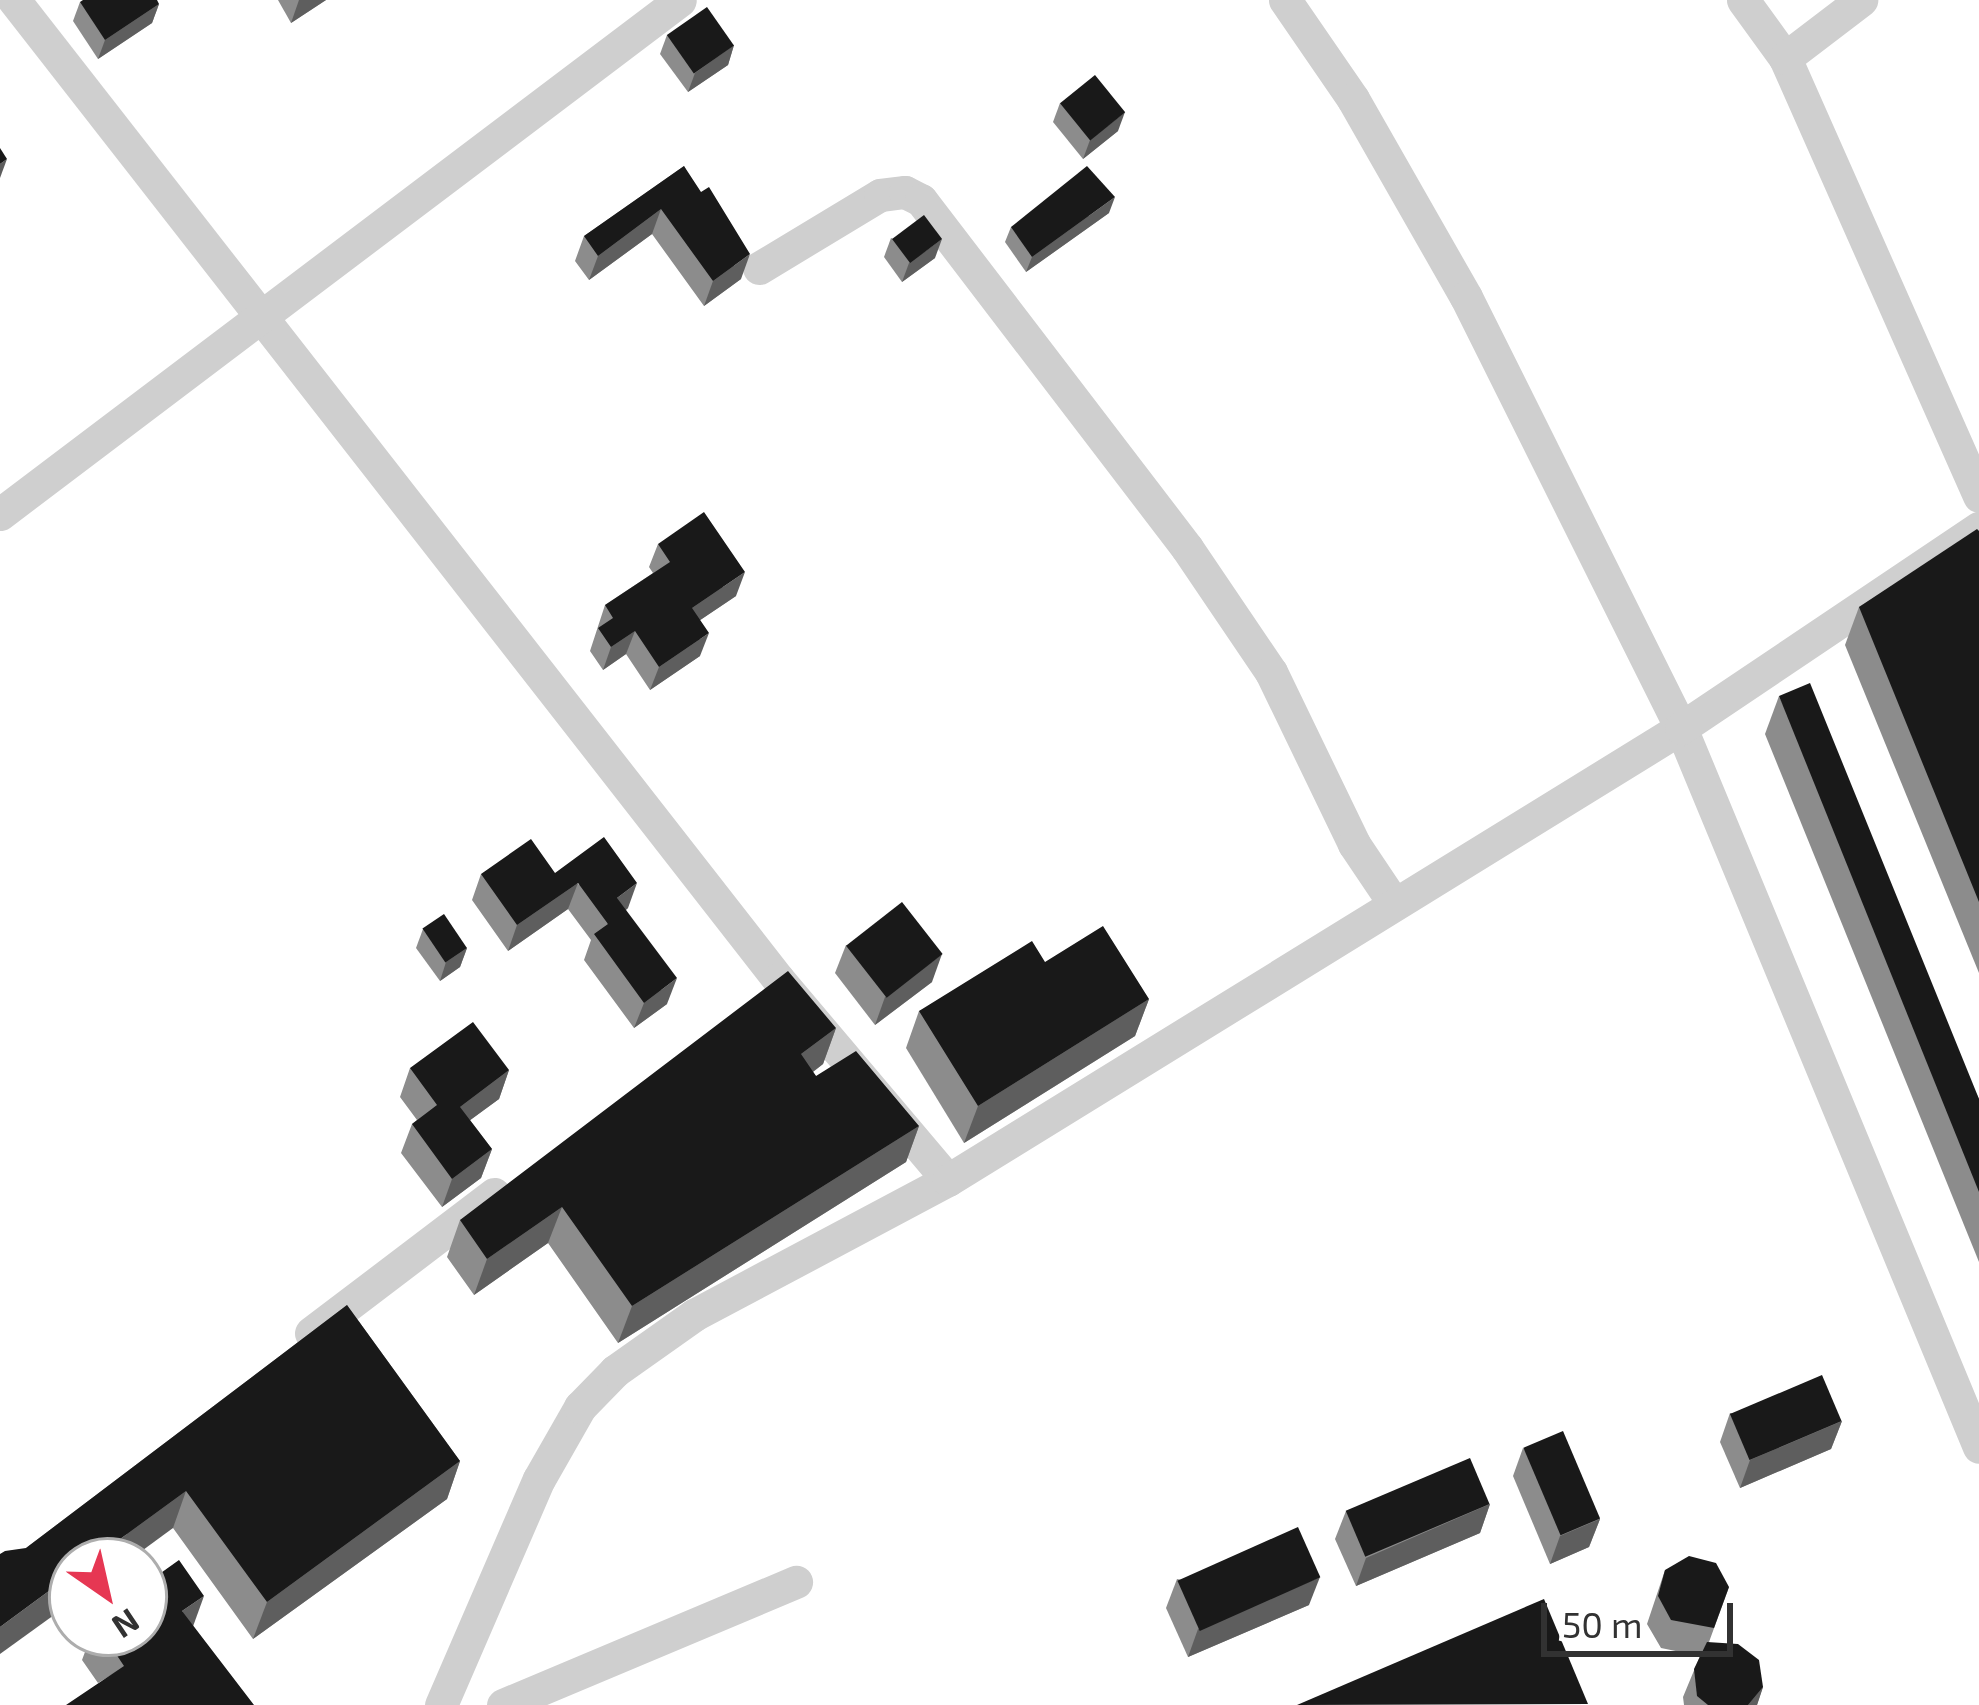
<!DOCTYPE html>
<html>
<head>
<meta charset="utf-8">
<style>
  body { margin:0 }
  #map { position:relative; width:1979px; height:1705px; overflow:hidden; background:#fff; font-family:"Exo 2",sans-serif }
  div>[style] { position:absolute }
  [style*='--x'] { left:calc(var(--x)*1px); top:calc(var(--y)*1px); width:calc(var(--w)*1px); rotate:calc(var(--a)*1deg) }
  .minor>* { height:33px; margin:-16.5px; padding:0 16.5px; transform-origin:16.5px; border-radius:16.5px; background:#cfcfcf }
  .wall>* { inset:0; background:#8c8c8c }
  .shaded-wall>* { inset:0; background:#5e5e5e }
  .building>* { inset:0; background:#191919; transform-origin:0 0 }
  span { translate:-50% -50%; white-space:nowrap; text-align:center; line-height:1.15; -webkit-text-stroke:12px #fff; paint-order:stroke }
  .north { position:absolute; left:48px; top:1537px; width:120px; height:120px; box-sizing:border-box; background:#fff; border:3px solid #adadad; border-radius:50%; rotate:146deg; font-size:33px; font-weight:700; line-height:48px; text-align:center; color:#323232 }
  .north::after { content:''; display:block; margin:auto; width:42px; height:54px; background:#e63753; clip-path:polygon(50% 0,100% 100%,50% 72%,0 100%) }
  .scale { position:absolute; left:1541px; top:1603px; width:192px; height:54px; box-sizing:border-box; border:6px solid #323232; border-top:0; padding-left:15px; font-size:36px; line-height:42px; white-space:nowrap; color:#323232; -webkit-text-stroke:9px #fff; paint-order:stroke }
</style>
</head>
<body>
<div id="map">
  <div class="minor">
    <i style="--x:14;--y:0;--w:1242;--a:52.03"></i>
    <i style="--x:778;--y:979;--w:263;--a:49.8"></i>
    <i style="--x:1285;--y:0;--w:120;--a:55.5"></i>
    <i style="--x:1353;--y:99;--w:228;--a:60.3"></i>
    <i style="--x:1466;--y:297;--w:482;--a:63.5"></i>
    <i style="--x:1681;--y:728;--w:778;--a:67.49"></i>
    <i style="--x:1743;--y:0;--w:72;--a:54.1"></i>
    <i style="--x:1785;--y:58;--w:479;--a:66.1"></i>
    <i style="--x:1785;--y:58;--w:96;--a:-37.3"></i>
    <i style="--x:759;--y:268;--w:141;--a:-31.1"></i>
    <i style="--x:880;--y:195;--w:25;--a:-7"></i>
    <i style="--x:905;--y:192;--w:18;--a:27"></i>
    <i style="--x:921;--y:200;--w:438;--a:52.6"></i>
    <i style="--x:1187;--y:548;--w:150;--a:55.9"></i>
    <i style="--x:1271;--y:672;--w:191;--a:64.2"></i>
    <i style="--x:1354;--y:844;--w:70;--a:56.1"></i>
    <i style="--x:0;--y:514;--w:852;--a:-37.08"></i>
    <i style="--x:311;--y:1333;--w:230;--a:-37.2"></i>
    <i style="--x:441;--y:1705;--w:246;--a:-66.6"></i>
    <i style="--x:539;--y:1479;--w:83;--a:-60.3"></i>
    <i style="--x:580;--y:1407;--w:50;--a:-45.8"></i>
    <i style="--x:615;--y:1371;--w:97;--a:-35.3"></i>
    <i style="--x:694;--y:1315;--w:288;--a:-28"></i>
    <i style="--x:948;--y:1180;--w:861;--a:-31.66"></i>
    <i style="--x:1681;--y:728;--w:359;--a:-33.9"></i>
    <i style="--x:503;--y:1705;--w:318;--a:-22.8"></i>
  </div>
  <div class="wall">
    <i style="clip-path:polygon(278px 0,326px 0,291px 23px)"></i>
    <i style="clip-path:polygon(80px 2px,159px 4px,152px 23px,98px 59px,73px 21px)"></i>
    <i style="clip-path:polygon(667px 35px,734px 45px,728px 65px,688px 92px,660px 54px)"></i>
    <i style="clip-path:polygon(1060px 103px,1118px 131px,1083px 159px,1053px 122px)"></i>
    <i style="clip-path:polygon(684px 166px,741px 279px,704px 306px,652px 234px,589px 280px,575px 261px,584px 236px)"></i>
    <i style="clip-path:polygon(1109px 213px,1026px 272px,1005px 242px,1011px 227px)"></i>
    <i style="clip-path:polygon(891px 238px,935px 258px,902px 282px,884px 257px)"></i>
    <i style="clip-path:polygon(1979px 531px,1979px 973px,1845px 645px,1859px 607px)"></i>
    <i style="clip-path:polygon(658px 544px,736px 596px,700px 620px,700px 656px,650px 690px,626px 654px,603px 670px,590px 651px,605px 605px,653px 573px,649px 567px)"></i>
    <i style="clip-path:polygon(1779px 696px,1979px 1099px,1979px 1262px,1765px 734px)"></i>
    <i style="clip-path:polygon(555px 873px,628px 908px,626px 910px,667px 1004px,634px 1028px,584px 960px,591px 940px,568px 909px,508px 951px,472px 900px,481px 874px)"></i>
    <i style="clip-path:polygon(423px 929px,467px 948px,460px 967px,440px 981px,416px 948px)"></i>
    <i style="clip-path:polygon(846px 945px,932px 982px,875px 1025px,835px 973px)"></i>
    <i style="clip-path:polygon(1045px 962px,1149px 999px,1135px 1036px,964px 1143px,906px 1048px,919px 1011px)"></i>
    <i style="clip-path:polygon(836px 1028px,823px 1064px,813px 1072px,816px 1076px,919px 1126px,906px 1162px,618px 1343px,548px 1243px,474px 1295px,447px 1257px,460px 1220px)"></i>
    <i style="clip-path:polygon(410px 1068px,509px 1070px,499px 1099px,470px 1120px,492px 1149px,481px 1178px,442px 1207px,401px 1153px,412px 1124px,417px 1120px,400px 1097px)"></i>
    <i style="clip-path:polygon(347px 1305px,460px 1461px,447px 1499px,253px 1639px,173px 1528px,26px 1548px)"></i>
    <i style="clip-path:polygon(1730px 1413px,1842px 1421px,1831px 1449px,1740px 1488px,1720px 1442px)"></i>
    <i style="clip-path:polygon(1523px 1448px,1600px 1519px,1589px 1547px,1550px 1564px,1513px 1476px)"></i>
    <i style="clip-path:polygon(1490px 1504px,1480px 1533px,1356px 1586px,1335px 1539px,1346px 1511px)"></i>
    <i style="clip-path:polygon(1665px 1570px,1729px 1587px,1709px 1642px,1763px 1687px,1757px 1705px,1684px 1705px,1683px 1697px,1700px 1656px,1661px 1648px,1647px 1624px)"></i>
    <i style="clip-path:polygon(1177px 1579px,1309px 1605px,1188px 1657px,1166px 1608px)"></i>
    <i style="clip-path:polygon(193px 1626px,98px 1683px,82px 1660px,92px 1633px,144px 1633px)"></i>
  </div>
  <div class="shaded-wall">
    <i style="clip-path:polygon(299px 0,326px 0,291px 23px)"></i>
    <i style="clip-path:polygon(159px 4px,152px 23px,98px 59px,105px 40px)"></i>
    <i style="clip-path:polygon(734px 45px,728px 65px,688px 92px,695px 73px)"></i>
    <i style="clip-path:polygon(1125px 112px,1118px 131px,1083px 159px,1090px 140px)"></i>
    <i style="clip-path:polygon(7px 159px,0 178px,0 164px)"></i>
    <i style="clip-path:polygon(1115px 197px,1109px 213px,1026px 272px,1032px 257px)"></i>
    <i style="clip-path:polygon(661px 209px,652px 234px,589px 280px,598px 256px)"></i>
    <i style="clip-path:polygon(942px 239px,935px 258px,902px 282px,909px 263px)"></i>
    <i style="clip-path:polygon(750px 254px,741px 279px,704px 306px,713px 281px)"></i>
    <i style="clip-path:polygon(745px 572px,736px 596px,684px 631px,692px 608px)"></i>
    <i style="clip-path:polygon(635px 631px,626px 654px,603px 670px,611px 647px)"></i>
    <i style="clip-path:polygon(709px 633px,700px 656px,650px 690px,659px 667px)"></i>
    <i style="clip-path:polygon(578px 883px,568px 909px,508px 951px,517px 925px)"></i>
    <i style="clip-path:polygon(637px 883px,628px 908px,607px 924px,617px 898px)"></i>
    <i style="clip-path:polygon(467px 948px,460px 967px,440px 981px,446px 962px)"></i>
    <i style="clip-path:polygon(942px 954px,932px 982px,875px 1025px,885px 997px)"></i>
    <i style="clip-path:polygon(677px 978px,667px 1004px,634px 1028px,644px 1003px)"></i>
    <i style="clip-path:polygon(1149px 999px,1135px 1036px,964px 1143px,978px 1106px)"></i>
    <i style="clip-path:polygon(836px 1028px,823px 1064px,788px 1091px,801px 1054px)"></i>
    <i style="clip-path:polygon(509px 1070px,499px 1099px,450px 1135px,460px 1107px)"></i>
    <i style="clip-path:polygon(919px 1126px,906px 1162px,618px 1343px,632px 1306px)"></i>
    <i style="clip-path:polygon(492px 1149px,481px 1178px,442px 1207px,452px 1179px)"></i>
    <i style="clip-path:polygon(562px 1207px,548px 1243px,474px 1295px,487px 1259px)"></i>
    <i style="clip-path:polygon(1842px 1421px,1831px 1449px,1740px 1488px,1750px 1460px)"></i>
    <i style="clip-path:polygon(460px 1461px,447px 1499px,253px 1639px,267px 1602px)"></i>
    <i style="clip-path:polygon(186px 1491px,173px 1528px,128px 1561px,90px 1561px)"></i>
    <i style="clip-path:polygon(1490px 1504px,1480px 1533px,1356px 1586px,1366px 1558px)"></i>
    <i style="clip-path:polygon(1600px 1519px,1589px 1547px,1550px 1564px,1560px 1536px)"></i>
    <i style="clip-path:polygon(72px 1574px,72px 1602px,0 1654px,0 1627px)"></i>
    <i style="clip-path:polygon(1320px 1577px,1309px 1605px,1188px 1657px,1198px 1629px)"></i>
    <i style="clip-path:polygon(204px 1596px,191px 1632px,182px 1611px)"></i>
    <i style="clip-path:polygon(1763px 1687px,1757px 1705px,1748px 1705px)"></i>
  </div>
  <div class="building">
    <i style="clip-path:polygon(83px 0,157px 0,159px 4px,105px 40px,80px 2px)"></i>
    <i style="left:707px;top:7px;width:47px;height:49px;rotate:55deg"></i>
    <i style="left:1095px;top:75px;width:48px;height:45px;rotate:51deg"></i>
    <i style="clip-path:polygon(0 148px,7px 159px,0 164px)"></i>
    <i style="clip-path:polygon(684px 166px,701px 192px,709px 187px,750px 254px,713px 281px,661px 209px,598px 256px,584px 236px)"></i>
    <i style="clip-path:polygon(1087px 166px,1115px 197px,1032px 257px,1011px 227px)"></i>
    <i style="left:924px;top:215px;width:30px;height:40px;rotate:53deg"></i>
    <i style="clip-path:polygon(704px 512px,745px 572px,692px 608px,709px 633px,659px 667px,635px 631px,611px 647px,598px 628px,613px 618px,605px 605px,670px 562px,658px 544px)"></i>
    <i style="clip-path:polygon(1977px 529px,1979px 531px,1979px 902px,1859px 607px)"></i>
    <i style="clip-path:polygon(1810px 683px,1979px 1099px,1979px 1192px,1779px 696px)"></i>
    <i style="clip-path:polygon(604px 837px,637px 883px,617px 898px,677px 978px,644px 1003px,594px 934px,608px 924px,578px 883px,517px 925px,481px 874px,531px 839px,555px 873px)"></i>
    <i style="left:902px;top:902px;width:66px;height:71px;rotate:52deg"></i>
    <i style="left:444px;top:914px;width:41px;height:26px;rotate:56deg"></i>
    <i style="clip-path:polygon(1103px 926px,1149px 999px,978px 1106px,919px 1011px,1032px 941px,1045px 962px)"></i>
    <i style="clip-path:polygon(788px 971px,836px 1028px,801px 1054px,816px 1076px,856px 1051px,919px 1126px,632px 1306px,562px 1207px,487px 1259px,460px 1220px)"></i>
    <i style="clip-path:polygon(473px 1022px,509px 1070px,460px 1107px,492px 1149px,452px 1179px,412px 1124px,437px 1105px,410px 1068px)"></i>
    <i style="clip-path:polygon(347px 1305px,460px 1461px,267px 1602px,186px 1491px,90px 1561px,72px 1561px,72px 1574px,0 1627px,0 1554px,5px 1551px,26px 1548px)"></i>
    <i style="left:1822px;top:1375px;width:50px;height:100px;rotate:67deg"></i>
    <i style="left:1563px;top:1431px;width:95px;height:43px;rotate:67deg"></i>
    <i style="left:1470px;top:1458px;width:50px;height:135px;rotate:67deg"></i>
    <i style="left:1298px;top:1527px;width:55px;height:132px;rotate:66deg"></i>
    <i style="clip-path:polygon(1689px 1556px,1716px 1563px,1729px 1587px,1714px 1628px,1671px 1620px,1658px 1596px,1665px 1570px)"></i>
    <i style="clip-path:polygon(179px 1560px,204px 1596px,182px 1611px,254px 1705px,66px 1705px,124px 1666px,102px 1633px,144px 1633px,144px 1585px)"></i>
    <i style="clip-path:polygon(1544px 1599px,1588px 1704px,1297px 1705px)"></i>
    <i style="clip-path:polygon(1707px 1642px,1738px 1644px,1759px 1660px,1763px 1687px,1748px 1705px,1708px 1705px,1697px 1696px,1694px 1669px)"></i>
  </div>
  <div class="north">N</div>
  <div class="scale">50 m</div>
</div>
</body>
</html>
